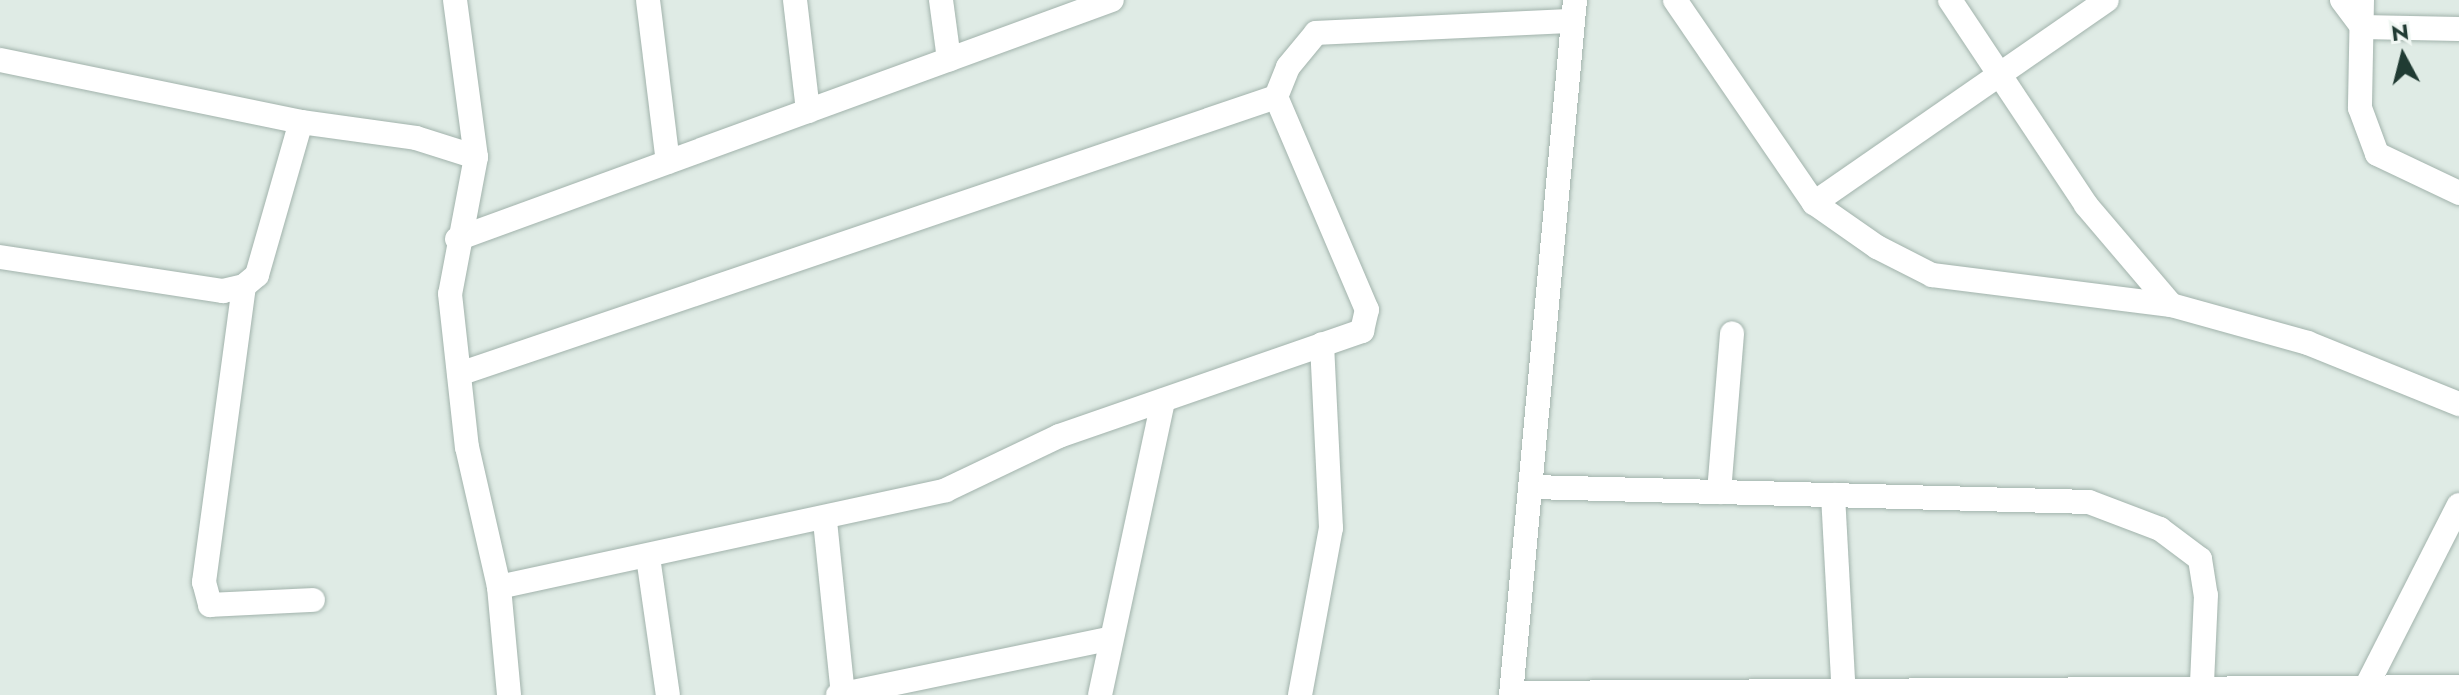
<!DOCTYPE html>
<html>
<head>
<meta charset="utf-8">
<style>
  body { margin:0 }
  #map { position:relative; width:2459px; height:695px; overflow:hidden; background:#dfebe5; font-family:Jost,sans-serif }
  div>[style] { position:absolute }
  [style*='--x'] { left:calc(var(--x)*1px); top:calc(var(--y)*1px); width:calc(var(--w)*1px); rotate:calc(var(--a)*1deg) }
  .roads { filter:drop-shadow(0 0 2px #a2b3ac) drop-shadow(0 0 2px #a2b3ac) }
  .street>* { height:24px; margin:-12px; padding:0 12px; transform-origin:12px; border-radius:12px; background:#fff }
  span { translate:-50% -50%; white-space:nowrap; text-align:center; line-height:1.15; -webkit-text-stroke:8px #f0f7f3; paint-order:stroke }
  .north { position:absolute; left:2363px; top:16px; width:80px; height:80px; -webkit-text-stroke:6px #f0f7f3; paint-order:stroke; rotate:353deg; font-size:22px; font-weight:700; line-height:32px; text-align:center; color:#203b33 }
  .north::after { content:''; display:block; margin:auto; width:28px; height:36px; background:#203b33; clip-path:polygon(50% 0,100% 100%,50% 72%,0 100%) }
</style>
</head>
<body>
<div id="map">
  <div class="roads">
    <div class="street">
      <i style="--x:455;--y:0;--w:158;--a:82.4"></i>
      <i style="--x:476;--y:157;--w:139;--a:100.7"></i>
      <i style="--x:450;--y:294;--w:154;--a:83.7"></i>
      <i style="--x:467;--y:447;--w:144;--a:77.1"></i>
      <i style="--x:499;--y:587;--w:108;--a:84.7"></i>
      <i style="--x:648;--y:0;--w:163;--a:83"></i>
      <i style="--x:795;--y:0;--w:112;--a:83.3"></i>
      <i style="--x:941;--y:0;--w:60;--a:82.3"></i>
      <i style="--x:1675;--y:0;--w:246;--a:55.6"></i>
      <i style="--x:1814;--y:203;--w:77;--a:34.9"></i>
      <i style="--x:1877;--y:247;--w:62;--a:27"></i>
      <i style="--x:1932;--y:275;--w:241;--a:7.2"></i>
      <i style="--x:1950;--y:0;--w:246;--a:56.4"></i>
      <i style="--x:2086;--y:205;--w:131;--a:49.6"></i>
      <i style="--x:2171;--y:305;--w:142;--a:15.5"></i>
      <i style="--x:2308;--y:343;--w:163;--a:22"></i>
      <i style="--x:2342;--y:0;--w:34;--a:53"></i>
      <i style="--x:2362;--y:27;--w:97;--a:1.2"></i>
      <i style="--x:2362;--y:0;--w:108;--a:91.1"></i>
      <i style="--x:2360;--y:108;--w:49;--a:69.7"></i>
      <i style="--x:2377;--y:154;--w:91;--a:25.4"></i>
      <i style="--x:0;--y:60;--w:307;--a:11.6"></i>
      <i style="--x:301;--y:122;--w:116;--a:7.9"></i>
      <i style="--x:416;--y:138;--w:63;--a:17.6"></i>
      <i style="--x:1814;--y:203;--w:356;--a:-34.7"></i>
      <i style="--x:457;--y:239;--w:697;--a:-20.05"></i>
      <i style="--x:0;--y:257;--w:226;--a:8.7"></i>
      <i style="--x:223;--y:291;--w:22;--a:-13"></i>
      <i style="--x:244;--y:286;--w:17;--a:-40"></i>
      <i style="--x:257;--y:275;--w:159;--a:-74"></i>
      <i style="--x:244;--y:286;--w:299;--a:97.7"></i>
      <i style="--x:204;--y:582;--w:24;--a:75"></i>
      <i style="--x:210;--y:605;--w:103;--a:-2.8"></i>
      <i style="--x:459;--y:374;--w:863;--a:-18.73"></i>
      <i style="--x:1532;--y:487;--w:557;--a:1.54"></i>
      <i style="--x:2089;--y:502;--w:76;--a:20.8"></i>
      <i style="--x:2160;--y:529;--w:50;--a:36.9"></i>
      <i style="--x:2200;--y:559;--w:36;--a:81"></i>
      <i style="--x:2206;--y:595;--w:89;--a:92.6"></i>
      <i style="--x:1719;--y:492;--w:159;--a:-85.3"></i>
      <i style="--x:1833;--y:495;--w:200;--a:86.9"></i>
      <i style="--x:825;--y:521;--w:174;--a:84.1"></i>
      <i style="--x:648;--y:557;--w:139;--a:81.8"></i>
      <i style="--x:499;--y:587;--w:457;--a:-12.2"></i>
      <i style="--x:946;--y:490;--w:125;--a:-25.5"></i>
      <i style="--x:1059;--y:436;--w:321;--a:-19.1"></i>
      <i style="--x:1362;--y:331;--w:22;--a:-77"></i>
      <i style="--x:1367;--y:310;--w:232;--a:-113.1"></i>
      <i style="--x:1276;--y:97;--w:32;--a:-68"></i>
      <i style="--x:1288;--y:67;--w:44;--a:-50.5"></i>
      <i style="--x:1316;--y:33;--w:257;--a:-2.7"></i>
      <i style="--x:1512;--y:693;--w:947;--a:-0.36"></i>
      <i style="--x:838;--y:695;--w:276;--a:-11.7"></i>
      <i style="--x:1100;--y:695;--w:301;--a:-77.9"></i>
      <i style="--x:1300;--y:695;--w:170;--a:-79.5"></i>
      <i style="--x:1331;--y:528;--w:184;--a:-92.8"></i>
      <i style="--x:1511;--y:695;--w:698;--a:-84.74"></i>
      <i style="--x:2362;--y:695;--w:213;--a:-63"></i>
    </div>
  </div>
  <div class="north">N</div>
</div>
</body>
</html>
